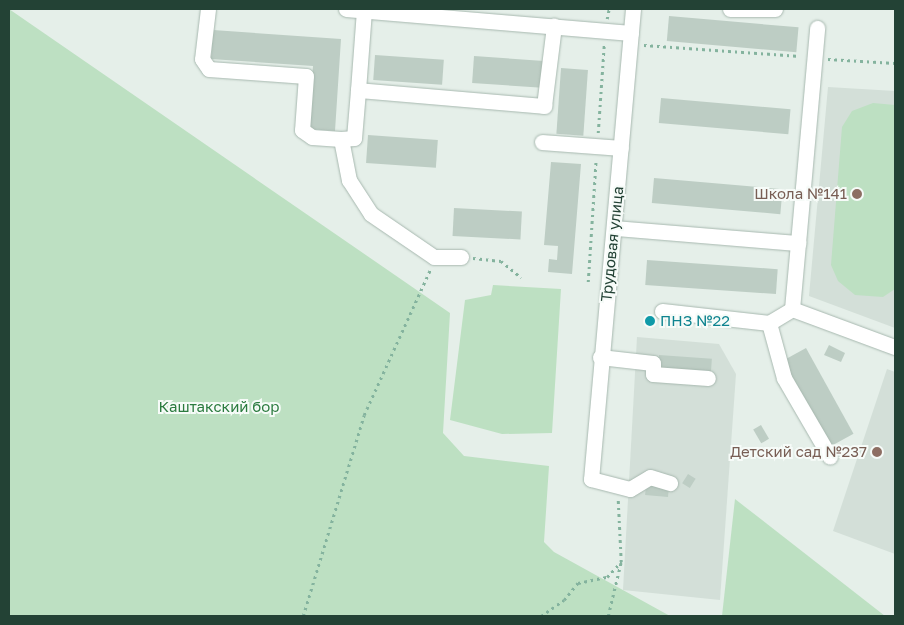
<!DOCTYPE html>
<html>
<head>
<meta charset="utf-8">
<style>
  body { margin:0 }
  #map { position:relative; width:904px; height:625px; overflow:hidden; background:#e5efe9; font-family:"Golos Text",sans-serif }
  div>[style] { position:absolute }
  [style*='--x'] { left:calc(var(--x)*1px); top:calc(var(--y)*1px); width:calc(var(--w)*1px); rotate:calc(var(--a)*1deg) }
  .built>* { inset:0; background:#d3dfd8 }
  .green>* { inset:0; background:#bde0c2 }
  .building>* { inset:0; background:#bdcdc4; transform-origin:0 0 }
  .path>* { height:2.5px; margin-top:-1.25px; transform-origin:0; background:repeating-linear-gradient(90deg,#84b39e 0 2.5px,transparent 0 6.5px) }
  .roads { filter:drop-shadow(0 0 1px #a7b8af) drop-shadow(0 0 1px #a7b8af) }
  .minor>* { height:15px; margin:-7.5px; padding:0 7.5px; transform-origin:7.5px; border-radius:7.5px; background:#fff }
  .dots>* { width:14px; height:14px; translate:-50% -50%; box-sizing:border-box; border:2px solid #f6fbf8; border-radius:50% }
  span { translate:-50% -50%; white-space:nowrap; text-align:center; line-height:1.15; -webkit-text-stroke:4px #f6fbf8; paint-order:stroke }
  .education-label { font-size:15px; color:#785e54 }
  .right { translate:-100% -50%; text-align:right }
  .street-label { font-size:15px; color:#234235 }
  .culture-label { font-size:15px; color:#0d838f }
  .left { translate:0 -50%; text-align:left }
  .park-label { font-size:15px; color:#2b7b3f }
  .frame { position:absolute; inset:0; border:10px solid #234235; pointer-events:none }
</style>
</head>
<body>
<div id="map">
  <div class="built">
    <i style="clip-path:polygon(828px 87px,895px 91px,895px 328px,809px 296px)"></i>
    <i style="clip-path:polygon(637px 337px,719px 344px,736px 374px,720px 600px,623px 590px)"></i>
    <i style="clip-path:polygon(887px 369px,895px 372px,895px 554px,833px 531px)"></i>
  </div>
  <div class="green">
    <i style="clip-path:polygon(9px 9px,450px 313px,443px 433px,464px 456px,549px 466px,544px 542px,554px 552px,670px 616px,9px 616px)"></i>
    <i style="clip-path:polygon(873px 103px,895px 105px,895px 289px,883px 297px,855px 295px,838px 281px,831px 265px,842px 127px,852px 111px)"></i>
    <i style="clip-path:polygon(493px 285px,561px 289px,552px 433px,502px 434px,450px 420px,465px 300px,491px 295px)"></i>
    <i style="clip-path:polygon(735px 499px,885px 616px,722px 616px)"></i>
  </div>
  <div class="building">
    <i style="left:669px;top:16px;width:130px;height:25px;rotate:5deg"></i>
    <i style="clip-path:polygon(213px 30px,341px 39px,335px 131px,308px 129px,313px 66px,211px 59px)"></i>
    <i style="left:375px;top:55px;width:69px;height:25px;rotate:4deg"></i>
    <i style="left:474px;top:56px;width:70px;height:27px;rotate:4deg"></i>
    <i style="left:561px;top:68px;width:27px;height:66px;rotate:4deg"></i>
    <i style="left:661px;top:98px;width:130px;height:25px;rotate:5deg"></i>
    <i style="left:368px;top:135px;width:70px;height:28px;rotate:4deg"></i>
    <i style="clip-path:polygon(551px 162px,581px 164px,572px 274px,548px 272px,549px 259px,557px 260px,558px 246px,544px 245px)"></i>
    <i style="left:654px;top:178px;width:129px;height:25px;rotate:5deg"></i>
    <i style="left:454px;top:208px;width:68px;height:28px;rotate:3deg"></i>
    <i style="left:647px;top:260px;width:131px;height:25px;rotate:4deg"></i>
    <i style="clip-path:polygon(829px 345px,845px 353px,841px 362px,824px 355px)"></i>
    <i style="left:806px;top:348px;width:98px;height:26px;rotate:61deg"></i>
    <i style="left:659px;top:355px;width:53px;height:13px;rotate:4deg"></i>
    <i style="left:761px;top:425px;width:16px;height:9px;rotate:60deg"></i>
    <i style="left:688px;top:474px;width:9px;height:11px;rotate:32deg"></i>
    <i style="left:646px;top:485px;width:23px;height:10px;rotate:5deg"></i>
  </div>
  <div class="path">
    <i style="--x:607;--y:19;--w:10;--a:-79"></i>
    <i style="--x:644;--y:45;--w:156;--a:4"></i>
    <i style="--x:828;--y:59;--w:67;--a:3.4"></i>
    <i style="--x:598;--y:133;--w:89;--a:-86.1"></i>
    <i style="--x:473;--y:258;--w:28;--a:6"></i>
    <i style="--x:501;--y:261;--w:26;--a:39"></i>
    <i style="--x:588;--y:282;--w:123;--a:-86.3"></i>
    <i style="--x:303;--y:616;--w:210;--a:-73.1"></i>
    <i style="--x:364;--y:415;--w:162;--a:-65.5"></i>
    <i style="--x:541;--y:616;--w:28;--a:-35"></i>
    <i style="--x:564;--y:600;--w:22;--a:-51"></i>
    <i style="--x:578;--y:583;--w:30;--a:-12"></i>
    <i style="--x:607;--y:577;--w:21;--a:-47"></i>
    <i style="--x:608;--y:616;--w:56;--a:-76.5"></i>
    <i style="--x:621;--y:562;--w:62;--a:-92.8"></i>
  </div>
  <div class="roads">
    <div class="minor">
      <i style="--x:208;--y:9;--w:50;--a:96.8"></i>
      <i style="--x:202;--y:59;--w:12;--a:55"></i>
      <i style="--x:209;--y:69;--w:97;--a:4.1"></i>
      <i style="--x:306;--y:76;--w:54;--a:94.2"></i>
      <i style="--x:302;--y:130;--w:12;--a:35"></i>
      <i style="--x:312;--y:137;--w:29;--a:4"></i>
      <i style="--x:341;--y:139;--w:13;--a:-4"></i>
      <i style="--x:354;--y:138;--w:48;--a:-85.2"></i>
      <i style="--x:358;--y:90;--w:187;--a:4.9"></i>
      <i style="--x:544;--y:106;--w:81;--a:-82.9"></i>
      <i style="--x:346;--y:9;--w:286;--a:4.8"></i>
      <i style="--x:633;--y:9;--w:472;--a:95.1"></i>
      <i style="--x:591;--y:479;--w:40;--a:14.4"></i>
      <i style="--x:630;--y:489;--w:23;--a:-31"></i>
      <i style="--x:650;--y:477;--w:21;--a:17"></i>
      <i style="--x:730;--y:9;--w:45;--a:0"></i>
      <i style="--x:358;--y:90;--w:80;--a:-85.7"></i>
      <i style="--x:341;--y:139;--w:42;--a:79"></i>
      <i style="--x:349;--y:180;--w:40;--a:57.1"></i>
      <i style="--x:371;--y:214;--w:76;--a:34.3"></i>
      <i style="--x:434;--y:257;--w:27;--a:0"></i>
      <i style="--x:542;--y:142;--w:79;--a:4.3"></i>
      <i style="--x:615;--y:228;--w:184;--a:4.7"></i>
      <i style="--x:798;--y:243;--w:66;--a:95.2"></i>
      <i style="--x:792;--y:309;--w:110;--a:20.3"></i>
      <i style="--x:798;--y:243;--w:216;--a:-84.9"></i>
      <i style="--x:662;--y:311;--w:108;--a:6.4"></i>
      <i style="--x:769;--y:323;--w:27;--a:-31"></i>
      <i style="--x:769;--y:323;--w:57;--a:74.7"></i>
      <i style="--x:784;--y:378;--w:91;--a:59.8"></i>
      <i style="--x:600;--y:357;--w:53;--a:6.5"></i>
      <i style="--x:653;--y:363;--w:11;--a:90"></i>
      <i style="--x:653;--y:374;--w:55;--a:4.2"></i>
    </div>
  </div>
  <div class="dots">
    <i style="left:857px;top:194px;background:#8d6e63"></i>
    <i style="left:650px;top:321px;background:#0f9aa8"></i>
    <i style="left:877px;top:452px;background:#8d6e63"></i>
  </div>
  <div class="education-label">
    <span class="right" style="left:847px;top:194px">Школа №141</span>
    <span class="right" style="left:867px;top:452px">Детский сад №237</span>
  </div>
  <div class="street-label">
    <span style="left:612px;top:244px;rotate:-84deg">Трудовая улица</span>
  </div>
  <div class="culture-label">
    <span class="left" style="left:660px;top:321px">ПНЗ №22</span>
  </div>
  <div class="park-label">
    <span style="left:219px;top:407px">Каштакский бор</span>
  </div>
  <div class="frame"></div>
</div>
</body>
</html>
